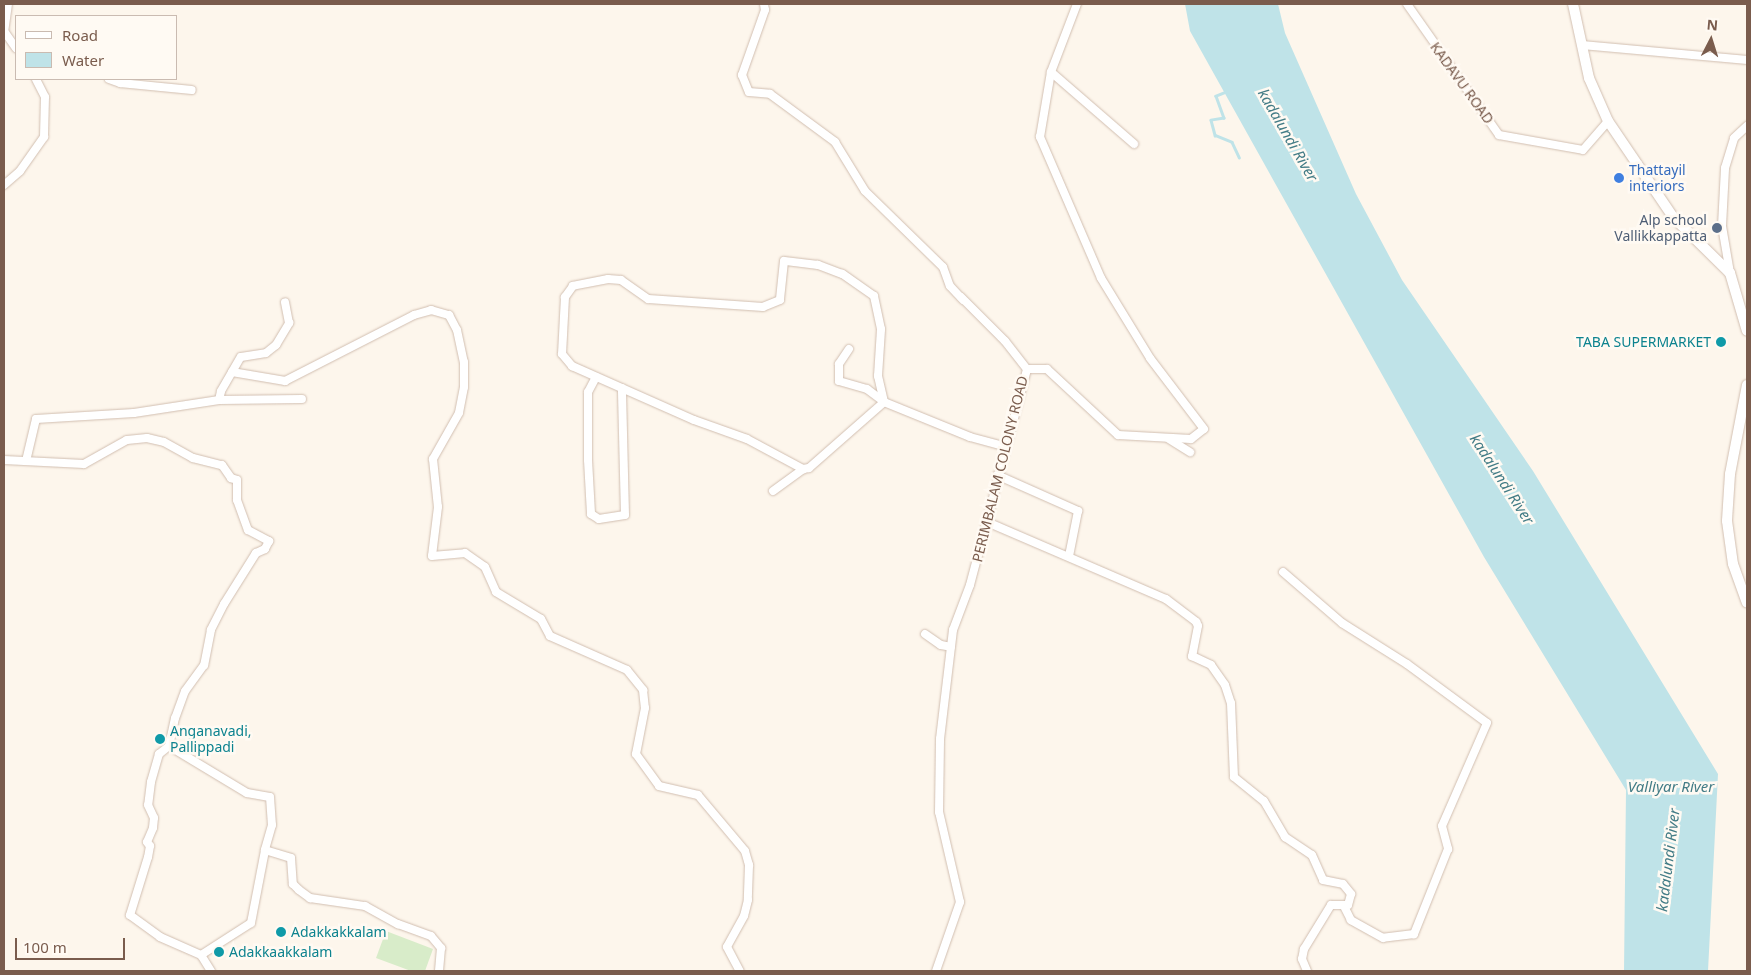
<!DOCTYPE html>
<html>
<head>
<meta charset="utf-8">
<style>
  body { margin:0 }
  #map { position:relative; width:1751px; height:975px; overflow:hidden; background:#fdf6ec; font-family:"Noto Sans",sans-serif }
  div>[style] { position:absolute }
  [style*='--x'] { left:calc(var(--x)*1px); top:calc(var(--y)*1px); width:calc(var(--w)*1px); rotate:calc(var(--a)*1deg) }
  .green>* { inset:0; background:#d8ecc9 }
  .water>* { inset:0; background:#bfe3e8 }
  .stream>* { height:2.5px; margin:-1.25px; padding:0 1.25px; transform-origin:1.25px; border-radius:1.25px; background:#bfe3e8 }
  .roads { filter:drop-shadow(0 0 1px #d1beb0) drop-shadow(0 0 1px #d1beb0) }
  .minor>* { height:8px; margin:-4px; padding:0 4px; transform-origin:4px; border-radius:4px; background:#fff }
  .secondary>* { height:10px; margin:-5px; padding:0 5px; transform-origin:5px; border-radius:5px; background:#fff }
  .dots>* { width:14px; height:14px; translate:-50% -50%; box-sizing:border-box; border:2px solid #fffaf3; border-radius:50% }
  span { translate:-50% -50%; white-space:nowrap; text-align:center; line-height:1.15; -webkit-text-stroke:5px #fffaf3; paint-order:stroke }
  .street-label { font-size:14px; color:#7a5c4d }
  .shop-label { font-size:14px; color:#366cbe }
  .left { translate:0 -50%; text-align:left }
  .service-label { font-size:14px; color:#4e5e75 }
  .right { translate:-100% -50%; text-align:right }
  .culture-label { font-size:14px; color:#0d838f }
  .water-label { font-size:15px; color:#437c86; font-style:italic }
  .frame { position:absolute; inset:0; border:5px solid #7a5c4d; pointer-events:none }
  .legend { position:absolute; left:15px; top:15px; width:162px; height:65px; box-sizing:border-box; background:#fffaf3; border:1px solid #cabbb1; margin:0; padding:6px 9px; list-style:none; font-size:15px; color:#7a5c4d }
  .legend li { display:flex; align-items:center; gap:10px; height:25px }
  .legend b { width:25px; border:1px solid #cabbb1 }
  .north { position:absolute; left:1686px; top:15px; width:50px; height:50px; -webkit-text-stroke:4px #fffaf3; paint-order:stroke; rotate:5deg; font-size:14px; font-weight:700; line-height:20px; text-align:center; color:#7a5c4d }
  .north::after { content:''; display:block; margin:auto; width:18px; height:22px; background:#7a5c4d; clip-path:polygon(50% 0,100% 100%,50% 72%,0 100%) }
  .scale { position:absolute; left:15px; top:938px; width:110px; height:22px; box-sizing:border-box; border:2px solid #7a5c4d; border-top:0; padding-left:6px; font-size:15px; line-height:18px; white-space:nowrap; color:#7a5c4d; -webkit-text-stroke:4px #fffaf3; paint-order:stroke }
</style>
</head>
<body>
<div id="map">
  <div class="green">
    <i style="clip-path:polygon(386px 931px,433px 949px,425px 971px,411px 971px,376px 958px)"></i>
  </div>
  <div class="water">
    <i style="clip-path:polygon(1185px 4px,1278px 4px,1285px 33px,1356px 194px,1402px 280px,1533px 471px,1718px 774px,1708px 971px,1624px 971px,1626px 790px,1484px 557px,1190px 31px)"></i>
  </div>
  <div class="stream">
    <i style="--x:1226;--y:92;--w:11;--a:158"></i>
    <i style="--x:1216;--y:96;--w:23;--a:70"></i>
    <i style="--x:1224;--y:118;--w:13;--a:171"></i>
    <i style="--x:1211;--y:120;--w:16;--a:75"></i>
    <i style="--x:1215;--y:135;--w:18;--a:22"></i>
    <i style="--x:1232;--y:142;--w:17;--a:65"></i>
  </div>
  <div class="roads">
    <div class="minor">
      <i style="--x:8;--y:4;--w:27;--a:98"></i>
      <i style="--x:4;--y:31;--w:21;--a:55"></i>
      <i style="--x:764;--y:4;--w:6;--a:81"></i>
      <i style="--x:765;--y:10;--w:69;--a:109.5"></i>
      <i style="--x:742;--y:75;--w:18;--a:68"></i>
      <i style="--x:749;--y:92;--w:21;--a:5"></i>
      <i style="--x:770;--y:94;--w:81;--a:36.4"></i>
      <i style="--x:835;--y:142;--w:57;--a:58.5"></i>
      <i style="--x:865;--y:191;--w:109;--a:44.3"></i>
      <i style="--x:943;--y:267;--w:20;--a:70"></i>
      <i style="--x:950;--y:286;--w:19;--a:47"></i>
      <i style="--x:1407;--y:4;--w:160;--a:54.9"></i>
      <i style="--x:1499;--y:135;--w:85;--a:10.1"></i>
      <i style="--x:1583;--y:150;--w:38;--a:-49"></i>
      <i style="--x:1582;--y:45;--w:166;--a:5.2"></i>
      <i style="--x:1051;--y:72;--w:110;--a:40.9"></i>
      <i style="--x:109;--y:79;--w:12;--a:20"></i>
      <i style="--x:120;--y:83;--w:72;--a:5.6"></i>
      <i style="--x:4;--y:185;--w:21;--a:-41"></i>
      <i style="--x:20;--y:171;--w:42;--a:-54.8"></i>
      <i style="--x:44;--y:137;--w:40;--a:-88.6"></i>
      <i style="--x:45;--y:97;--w:20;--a:-117"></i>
      <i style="--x:1730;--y:273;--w:48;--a:-99.7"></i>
      <i style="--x:1722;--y:226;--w:58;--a:-87"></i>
      <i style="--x:1725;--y:168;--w:31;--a:-73"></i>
      <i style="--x:1734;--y:138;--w:18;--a:-43"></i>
      <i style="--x:961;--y:297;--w:62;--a:45"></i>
      <i style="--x:1005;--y:341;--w:36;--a:52"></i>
      <i style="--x:849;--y:349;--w:18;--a:124"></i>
      <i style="--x:839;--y:364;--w:17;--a:90"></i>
      <i style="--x:839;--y:381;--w:29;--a:16"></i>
      <i style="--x:867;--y:389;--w:21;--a:37"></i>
      <i style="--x:232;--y:372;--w:54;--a:9.6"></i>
      <i style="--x:285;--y:381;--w:145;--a:-27.1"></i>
      <i style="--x:414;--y:315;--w:18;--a:-16"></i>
      <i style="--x:431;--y:310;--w:19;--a:16"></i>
      <i style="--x:449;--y:315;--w:17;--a:62"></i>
      <i style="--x:457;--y:330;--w:33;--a:78"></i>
      <i style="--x:464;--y:362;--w:25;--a:90"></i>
      <i style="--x:464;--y:387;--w:26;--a:101"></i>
      <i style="--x:459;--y:413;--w:53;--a:119.5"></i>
      <i style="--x:433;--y:459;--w:48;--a:84.1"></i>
      <i style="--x:438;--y:507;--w:49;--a:97"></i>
      <i style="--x:432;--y:556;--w:33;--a:-5"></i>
      <i style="--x:465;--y:553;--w:24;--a:35"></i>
      <i style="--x:485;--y:567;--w:27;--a:66"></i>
      <i style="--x:496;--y:592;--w:52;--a:31"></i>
      <i style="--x:541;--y:619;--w:19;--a:62"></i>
      <i style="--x:550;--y:636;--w:84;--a:23.8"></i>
      <i style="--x:627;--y:670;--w:26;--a:51"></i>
      <i style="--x:643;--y:690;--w:18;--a:84"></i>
      <i style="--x:645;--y:708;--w:47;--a:101.1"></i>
      <i style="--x:636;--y:754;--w:39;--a:54"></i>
      <i style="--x:659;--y:786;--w:40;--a:13"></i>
      <i style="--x:698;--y:795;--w:73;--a:50"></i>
      <i style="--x:745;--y:851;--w:15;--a:74"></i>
      <i style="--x:749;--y:865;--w:35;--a:92"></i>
      <i style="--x:748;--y:900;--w:16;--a:104"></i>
      <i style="--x:744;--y:916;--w:35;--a:119"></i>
      <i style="--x:727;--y:947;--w:27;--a:62"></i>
      <i style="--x:596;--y:377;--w:17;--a:118"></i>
      <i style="--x:588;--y:392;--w:68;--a:90"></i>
      <i style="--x:588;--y:460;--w:54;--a:86.8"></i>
      <i style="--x:591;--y:514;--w:9;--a:32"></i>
      <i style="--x:599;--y:519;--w:26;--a:-9"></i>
      <i style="--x:625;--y:515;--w:127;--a:-91.4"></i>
      <i style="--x:219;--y:400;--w:9;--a:-77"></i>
      <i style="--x:221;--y:391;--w:39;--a:-60"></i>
      <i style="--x:241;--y:357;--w:25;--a:-9"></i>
      <i style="--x:266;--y:353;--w:13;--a:-39"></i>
      <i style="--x:276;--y:345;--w:26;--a:-59"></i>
      <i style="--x:289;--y:323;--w:21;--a:-101"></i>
      <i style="--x:884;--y:402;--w:27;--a:-103"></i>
      <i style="--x:878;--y:376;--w:47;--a:-86.3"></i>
      <i style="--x:881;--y:329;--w:34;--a:-102"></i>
      <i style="--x:874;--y:296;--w:39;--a:-145"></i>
      <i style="--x:842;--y:274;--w:26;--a:-159"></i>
      <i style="--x:818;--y:265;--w:34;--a:-173"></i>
      <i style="--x:784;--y:261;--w:39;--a:96"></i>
      <i style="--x:780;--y:300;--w:18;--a:158"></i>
      <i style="--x:763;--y:307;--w:115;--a:-176"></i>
      <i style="--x:648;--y:299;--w:33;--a:-145"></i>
      <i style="--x:621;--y:280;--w:13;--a:-176"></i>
      <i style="--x:608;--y:279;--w:36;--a:169"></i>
      <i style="--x:573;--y:286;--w:14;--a:126"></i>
      <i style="--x:565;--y:297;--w:57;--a:93"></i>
      <i style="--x:562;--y:354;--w:16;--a:50"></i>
      <i style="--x:572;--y:366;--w:133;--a:23.9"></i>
      <i style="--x:694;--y:420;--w:56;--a:19.7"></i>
      <i style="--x:747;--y:439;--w:64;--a:28.2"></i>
      <i style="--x:803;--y:469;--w:6;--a:-9"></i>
      <i style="--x:809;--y:468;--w:100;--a:-41.3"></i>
      <i style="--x:884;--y:402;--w:93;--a:22.1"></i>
      <i style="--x:970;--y:437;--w:35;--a:15"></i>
      <i style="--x:1169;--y:439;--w:25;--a:32"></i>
      <i style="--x:4;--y:460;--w:80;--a:2.9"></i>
      <i style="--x:84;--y:464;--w:49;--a:-29.2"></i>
      <i style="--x:127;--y:440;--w:20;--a:-6"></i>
      <i style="--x:147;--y:438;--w:17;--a:13"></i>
      <i style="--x:164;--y:442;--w:33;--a:29"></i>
      <i style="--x:193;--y:458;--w:30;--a:14"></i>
      <i style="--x:222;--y:465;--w:16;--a:55"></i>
      <i style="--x:231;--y:478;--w:6;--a:18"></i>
      <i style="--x:237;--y:480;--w:20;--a:90"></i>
      <i style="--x:237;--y:500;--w:32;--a:70"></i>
      <i style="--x:248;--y:530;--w:24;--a:28"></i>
      <i style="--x:269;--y:541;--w:9;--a:117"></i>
      <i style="--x:265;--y:549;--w:10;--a:156"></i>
      <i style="--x:256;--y:553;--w:60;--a:122.1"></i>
      <i style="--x:224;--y:604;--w:29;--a:117"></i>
      <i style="--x:211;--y:630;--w:36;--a:101"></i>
      <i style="--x:204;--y:665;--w:32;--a:126"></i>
      <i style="--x:185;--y:691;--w:29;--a:110"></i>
      <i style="--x:175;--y:718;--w:29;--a:102"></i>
      <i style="--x:26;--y:461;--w:43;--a:-76.6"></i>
      <i style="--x:36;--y:419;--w:98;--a:-3.5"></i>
      <i style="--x:134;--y:413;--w:86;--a:-8.7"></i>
      <i style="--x:219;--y:400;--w:83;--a:-0.7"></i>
      <i style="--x:997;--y:475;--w:89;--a:24"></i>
      <i style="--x:1078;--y:511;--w:46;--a:101.3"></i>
      <i style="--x:773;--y:491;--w:37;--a:-36"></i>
      <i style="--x:987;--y:522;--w:195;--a:23.3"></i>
      <i style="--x:1166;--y:599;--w:38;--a:37"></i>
      <i style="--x:1196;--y:622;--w:4;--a:63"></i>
      <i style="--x:1198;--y:626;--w:31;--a:101"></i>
      <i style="--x:1192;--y:656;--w:21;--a:25"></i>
      <i style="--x:1211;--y:665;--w:24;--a:55"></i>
      <i style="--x:1225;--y:685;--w:19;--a:72"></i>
      <i style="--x:1231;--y:703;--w:74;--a:87.7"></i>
      <i style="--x:1234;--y:777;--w:38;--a:39"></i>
      <i style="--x:1264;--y:801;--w:42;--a:59.7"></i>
      <i style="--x:1285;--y:837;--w:32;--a:34"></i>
      <i style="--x:1312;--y:855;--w:27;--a:66"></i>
      <i style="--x:1323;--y:880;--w:20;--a:11"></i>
      <i style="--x:1343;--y:884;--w:13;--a:51"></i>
      <i style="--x:1351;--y:894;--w:11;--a:105"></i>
      <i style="--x:1348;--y:905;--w:17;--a:180"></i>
      <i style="--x:1331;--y:905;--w:52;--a:121.5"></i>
      <i style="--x:1304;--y:949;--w:10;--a:101"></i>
      <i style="--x:1302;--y:959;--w:13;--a:67"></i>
      <i style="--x:1283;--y:572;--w:78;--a:40.8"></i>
      <i style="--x:1342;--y:623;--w:77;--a:32.2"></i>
      <i style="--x:1407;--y:664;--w:99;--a:36.4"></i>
      <i style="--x:1487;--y:723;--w:112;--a:113.6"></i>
      <i style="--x:1442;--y:826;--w:24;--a:75"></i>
      <i style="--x:1448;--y:849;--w:92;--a:111.8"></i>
      <i style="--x:1414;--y:934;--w:31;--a:173"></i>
      <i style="--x:1383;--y:938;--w:37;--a:-151"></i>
      <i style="--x:1351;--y:920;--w:16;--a:-117"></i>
      <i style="--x:925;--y:634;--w:19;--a:35"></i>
      <i style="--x:941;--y:645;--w:10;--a:11"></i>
      <i style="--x:169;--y:746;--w:91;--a:31.1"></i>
      <i style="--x:247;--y:793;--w:23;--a:10"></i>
      <i style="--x:270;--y:797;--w:28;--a:86"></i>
      <i style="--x:272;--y:825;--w:26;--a:106"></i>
      <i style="--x:265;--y:850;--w:27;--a:17"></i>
      <i style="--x:291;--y:858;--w:26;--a:86"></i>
      <i style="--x:293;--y:884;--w:8;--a:45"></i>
      <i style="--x:299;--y:890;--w:14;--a:36"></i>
      <i style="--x:310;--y:898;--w:56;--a:8.3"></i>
      <i style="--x:365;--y:906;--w:38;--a:29"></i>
      <i style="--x:398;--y:924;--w:35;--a:20"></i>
      <i style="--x:431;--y:936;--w:16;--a:50"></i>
      <i style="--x:441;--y:948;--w:23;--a:95"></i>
      <i style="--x:169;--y:746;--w:13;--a:141"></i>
      <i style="--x:159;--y:754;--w:29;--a:106"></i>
      <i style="--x:151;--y:782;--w:23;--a:97"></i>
      <i style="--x:148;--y:805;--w:14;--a:65"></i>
      <i style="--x:154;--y:818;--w:10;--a:96"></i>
      <i style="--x:153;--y:828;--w:15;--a:113"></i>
      <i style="--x:147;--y:842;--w:5;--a:53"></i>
      <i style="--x:150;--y:846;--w:11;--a:100"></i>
      <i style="--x:148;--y:857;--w:61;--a:107.2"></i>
      <i style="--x:130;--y:915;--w:37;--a:36"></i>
      <i style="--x:160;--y:937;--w:45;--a:23.7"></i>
      <i style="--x:201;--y:955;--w:19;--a:58"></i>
      <i style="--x:201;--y:955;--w:59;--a:-32.6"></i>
      <i style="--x:251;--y:923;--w:74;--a:-79.1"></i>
      <i style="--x:936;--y:971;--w:73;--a:-70.8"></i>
      <i style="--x:960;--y:902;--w:92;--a:-103.1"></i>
      <i style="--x:939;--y:812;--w:73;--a:-89.2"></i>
      <i style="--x:940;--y:739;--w:110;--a:-83.2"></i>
      <i style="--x:953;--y:630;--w:48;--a:-69.3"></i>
      <i style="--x:970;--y:585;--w:223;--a:-75.2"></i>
      <i style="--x:1027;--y:369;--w:20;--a:0"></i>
      <i style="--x:1047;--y:369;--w:97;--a:42.9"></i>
      <i style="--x:1118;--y:435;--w:73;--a:3.1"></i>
      <i style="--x:1191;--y:439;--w:16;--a:-38"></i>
      <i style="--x:1204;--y:429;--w:89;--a:-127.3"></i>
      <i style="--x:1150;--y:358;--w:94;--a:-121.5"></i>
      <i style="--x:1101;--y:278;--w:154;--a:-113.4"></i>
      <i style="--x:1040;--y:137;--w:66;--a:-80.4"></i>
      <i style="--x:1051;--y:72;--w:73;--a:-69.1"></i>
    </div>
    <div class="secondary">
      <i style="--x:1573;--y:4;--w:76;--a:77.8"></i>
      <i style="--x:1589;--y:78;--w:47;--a:66.2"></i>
      <i style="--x:1608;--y:121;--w:116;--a:55.9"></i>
      <i style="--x:1673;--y:217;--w:80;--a:44.5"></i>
      <i style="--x:1730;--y:273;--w:60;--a:73.7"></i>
      <i style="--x:1747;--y:385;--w:91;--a:100.8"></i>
      <i style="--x:1730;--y:474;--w:47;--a:93.7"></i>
      <i style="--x:1727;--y:521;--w:43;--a:82.1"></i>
      <i style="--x:1733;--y:564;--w:41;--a:70.3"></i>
    </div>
  </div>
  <div class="dots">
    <i style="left:1619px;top:178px;background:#3f7fe0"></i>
    <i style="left:1717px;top:228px;background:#5c6f8a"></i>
    <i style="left:1721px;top:342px;background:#0f9aa8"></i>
    <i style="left:160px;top:739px;background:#0f9aa8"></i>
    <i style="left:281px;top:932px;background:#0f9aa8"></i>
    <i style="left:219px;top:952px;background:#0f9aa8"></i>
  </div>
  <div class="street-label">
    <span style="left:1462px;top:83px;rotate:54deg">KADAVU ROAD</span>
    <span style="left:1000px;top:469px;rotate:-76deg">PERIMBALAM COLONY ROAD</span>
  </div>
  <div class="shop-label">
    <span class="left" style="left:1629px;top:178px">Thattayil<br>interiors</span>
  </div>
  <div class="service-label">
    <span class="right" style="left:1707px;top:228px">Alp school<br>Vallikkappatta</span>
  </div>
  <div class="culture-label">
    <span class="right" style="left:1711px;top:342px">TABA SUPERMARKET</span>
    <span class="left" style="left:170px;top:739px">Anganavadi,<br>Pallippadi</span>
    <span class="left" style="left:291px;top:932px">Adakkakkalam</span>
    <span class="left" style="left:229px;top:952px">Adakkaakkalam</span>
  </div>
  <div class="water-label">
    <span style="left:1288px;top:135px;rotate:60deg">kadalundi River</span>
    <span style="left:1502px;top:479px;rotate:57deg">kadalundi River</span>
    <span style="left:1671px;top:787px">Valliyar River</span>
    <span style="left:1668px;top:860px;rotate:-83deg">kadalundi River</span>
  </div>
  <div class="frame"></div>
  <ul class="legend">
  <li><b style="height:6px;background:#fff"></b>Road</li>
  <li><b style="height:14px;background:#bfe3e8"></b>Water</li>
  </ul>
  <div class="north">N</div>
  <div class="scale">100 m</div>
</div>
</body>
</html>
